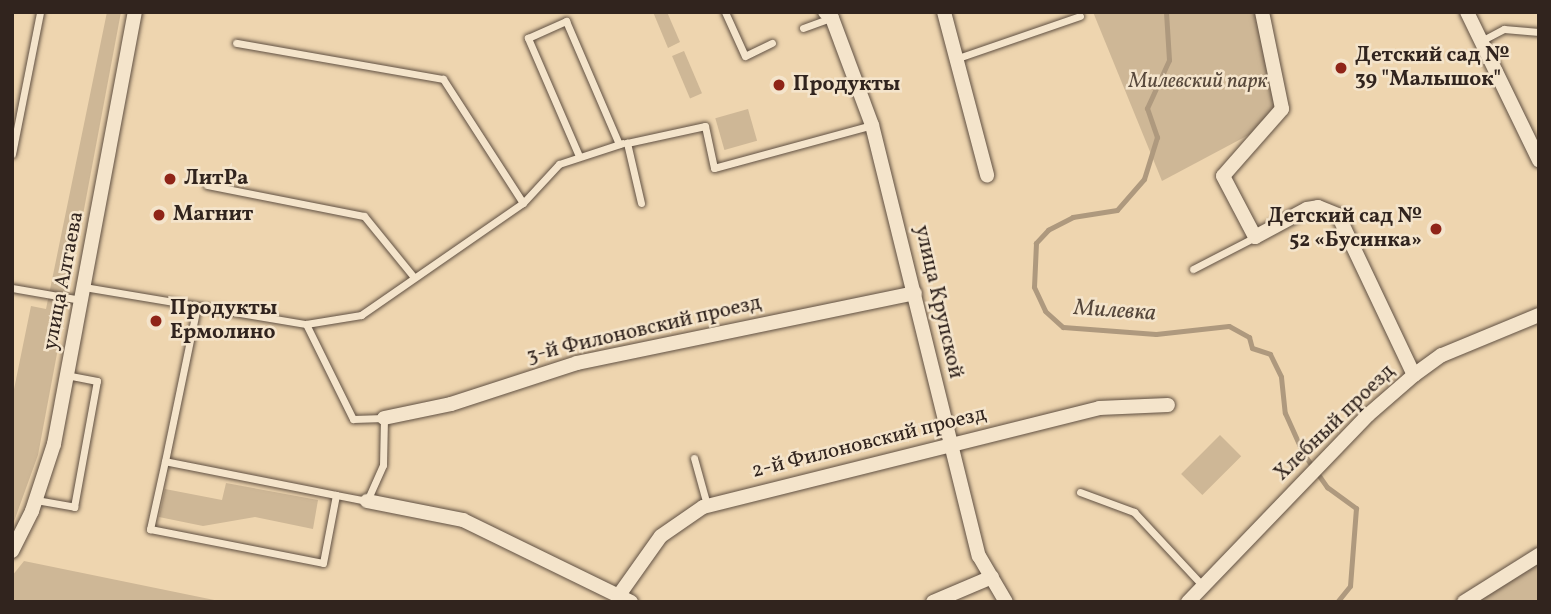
<!DOCTYPE html>
<html>
<head>
<meta charset="utf-8">
<style>
  body { margin:0 }
  #map { position:relative; width:1551px; height:614px; overflow:hidden; background:#eed5af; font-family:Vollkorn,serif }
  div>[style] { position:absolute }
  [style*='--x'] { left:calc(var(--x)*1px); top:calc(var(--y)*1px); width:calc(var(--w)*1px); rotate:calc(var(--a)*1deg) }
  .green>* { inset:0; background:#ceb796; transform-origin:0 0 }
  .stream>* { height:5px; margin:-2.5px; padding:0 2.5px; transform-origin:2.5px; border-radius:2.5px; background:#ae997e }
  .roads { filter:drop-shadow(0 0 2px #605042) drop-shadow(0 0 2px #605042) }
  .lane>* { height:7px; margin:-3.5px; padding:0 3.5px; transform-origin:3.5px; border-radius:3.5px; background:#f4e4cb }
  .street>* { height:14px; margin:-7px; padding:0 7px; transform-origin:7px; border-radius:7px; background:#f4e4cb }
  .dots>* { width:19px; height:19px; translate:-50% -50%; box-sizing:border-box; border:4px solid #f4e4cb; border-radius:50% }
  span { translate:-50% -50%; white-space:nowrap; text-align:center; line-height:1.15; -webkit-text-stroke:5px #f4e4cb; paint-order:stroke }
  .poi-label { font-size:21px; color:#31241e; font-weight:700 }
  .left { translate:0 -50%; text-align:left }
  .right { translate:-100% -50%; text-align:right }
  .park-label { font-size:21px; color:#58493c; font-style:italic }
  .street-label { font-size:21px; color:#31241e }
  .water-label { font-size:23px; color:#56473b; font-style:italic }
  .frame { position:absolute; inset:0; border:14px solid #31241e; pointer-events:none }
</style>
</head>
<body>
<div id="map">
  <div class="green">
    <i style="clip-path:polygon(107px 12px,121px 12px,38px 455px,12px 527px,12px 399px,31px 306px,46px 309px)"></i>
    <i style="clip-path:polygon(653px 12px,667px 12px,680px 42px,668px 48px)"></i>
    <i style="clip-path:polygon(1093px 12px,1267px 12px,1286px 115px,1162px 181px)"></i>
    <i style="left:684px;top:51px;width:46px;height:13px;rotate:67deg"></i>
    <i style="left:748px;top:109px;width:33px;height:34px;rotate:74deg"></i>
    <i style="left:1220px;top:435px;width:30px;height:55px;rotate:45deg"></i>
    <i style="clip-path:polygon(226px 483px,318px 500px,313px 529px,255px 517px,203px 526px,159px 517px,165px 489px,222px 500px)"></i>
    <i style="clip-path:polygon(1539px 559px,1539px 602px,1474px 602px)"></i>
    <i style="clip-path:polygon(24px 561px,224px 602px,12px 602px,12px 576px)"></i>
  </div>
  <div class="stream">
    <i style="--x:1166;--y:12;--w:48;--a:86.4"></i>
    <i style="--x:1169;--y:60;--w:53;--a:114.6"></i>
    <i style="--x:1147;--y:108;--w:31;--a:71"></i>
    <i style="--x:1157;--y:137;--w:44;--a:107.2"></i>
    <i style="--x:1144;--y:179;--w:41;--a:131.1"></i>
    <i style="--x:1117;--y:210;--w:45;--a:171"></i>
    <i style="--x:1073;--y:217;--w:28;--a:153"></i>
    <i style="--x:1048;--y:230;--w:18;--a:133"></i>
    <i style="--x:1036;--y:243;--w:44;--a:92.6"></i>
    <i style="--x:1034;--y:287;--w:26;--a:65"></i>
    <i style="--x:1045;--y:311;--w:24;--a:42"></i>
    <i style="--x:1063;--y:327;--w:93;--a:4.3"></i>
    <i style="--x:1156;--y:334;--w:73;--a:-6.3"></i>
    <i style="--x:1229;--y:326;--w:23;--a:29"></i>
    <i style="--x:1249;--y:337;--w:11;--a:75"></i>
    <i style="--x:1252;--y:348;--w:19;--a:18"></i>
    <i style="--x:1270;--y:354;--w:25;--a:64"></i>
    <i style="--x:1281;--y:377;--w:36;--a:84"></i>
    <i style="--x:1285;--y:413;--w:44;--a:65.8"></i>
    <i style="--x:1303;--y:453;--w:42;--a:54.8"></i>
    <i style="--x:1327;--y:487;--w:36;--a:36"></i>
    <i style="--x:1356;--y:508;--w:78;--a:94.4"></i>
    <i style="--x:1350;--y:586;--w:21;--a:129"></i>
  </div>
  <div class="roads">
    <div class="lane">
      <i style="--x:725;--y:12;--w:48;--a:65.6"></i>
      <i style="--x:745;--y:56;--w:30;--a:-26"></i>
      <i style="--x:803;--y:28;--w:30;--a:-20"></i>
      <i style="--x:1481;--y:41;--w:26;--a:-28"></i>
      <i style="--x:1504;--y:29;--w:35;--a:5"></i>
      <i style="--x:958;--y:58;--w:129;--a:-19"></i>
      <i style="--x:12;--y:154;--w:145;--a:-78.8"></i>
      <i style="--x:579;--y:156;--w:129;--a:-113.4"></i>
      <i style="--x:528;--y:38;--w:42;--a:-24.1"></i>
      <i style="--x:566;--y:21;--w:134;--a:66.7"></i>
      <i style="--x:207;--y:185;--w:160;--a:11.2"></i>
      <i style="--x:364;--y:216;--w:77;--a:50.8"></i>
      <i style="--x:523;--y:203;--w:53;--a:-47.3"></i>
      <i style="--x:559;--y:164;--w:67;--a:-18.2"></i>
      <i style="--x:641;--y:203;--w:62;--a:-103.1"></i>
      <i style="--x:627;--y:143;--w:80;--a:-12.3"></i>
      <i style="--x:705;--y:126;--w:43;--a:77.9"></i>
      <i style="--x:714;--y:168;--w:164;--a:-15.2"></i>
      <i style="--x:1193;--y:269;--w:70;--a:-27.3"></i>
      <i style="--x:84;--y:287;--w:225;--a:9.5"></i>
      <i style="--x:306;--y:324;--w:56;--a:-9.3"></i>
      <i style="--x:361;--y:315;--w:197;--a:-34.7"></i>
      <i style="--x:523;--y:203;--w:148;--a:-122.8"></i>
      <i style="--x:443;--y:79;--w:210;--a:-170.1"></i>
      <i style="--x:12;--y:288;--w:70;--a:9.9"></i>
      <i style="--x:306;--y:324;--w:106;--a:63.7"></i>
      <i style="--x:353;--y:419;--w:31;--a:-2"></i>
      <i style="--x:384;--y:418;--w:47;--a:91.2"></i>
      <i style="--x:383;--y:465;--w:39;--a:114"></i>
      <i style="--x:367;--y:501;--w:32;--a:-169"></i>
      <i style="--x:336;--y:495;--w:174;--a:-168.8"></i>
      <i style="--x:165;--y:461;--w:70;--a:102.4"></i>
      <i style="--x:150;--y:529;--w:176;--a:11.1"></i>
      <i style="--x:323;--y:563;--w:69;--a:-79.2"></i>
      <i style="--x:694;--y:458;--w:49;--a:74.5"></i>
      <i style="--x:165;--y:461;--w:157;--a:-78.3"></i>
      <i style="--x:1080;--y:492;--w:58;--a:20.3"></i>
      <i style="--x:1134;--y:512;--w:101;--a:47"></i>
      <i style="--x:36;--y:500;--w:39;--a:10"></i>
      <i style="--x:74;--y:507;--w:128;--a:-79.7"></i>
      <i style="--x:97;--y:381;--w:31;--a:-169"></i>
    </div>
    <div class="street">
      <i style="--x:825;--y:12;--w:9;--a:41"></i>
      <i style="--x:832;--y:18;--w:114;--a:69.5"></i>
      <i style="--x:872;--y:125;--w:444;--a:76.1"></i>
      <i style="--x:979;--y:556;--w:53;--a:59.6"></i>
      <i style="--x:944;--y:12;--w:169;--a:75.2"></i>
      <i style="--x:1262;--y:12;--w:99;--a:78.3"></i>
      <i style="--x:1282;--y:109;--w:89;--a:131.4"></i>
      <i style="--x:1223;--y:176;--w:69;--a:62.3"></i>
      <i style="--x:1255;--y:237;--w:59;--a:-28.3"></i>
      <i style="--x:1307;--y:209;--w:11;--a:-10"></i>
      <i style="--x:1318;--y:207;--w:22;--a:22"></i>
      <i style="--x:1338;--y:215;--w:177;--a:64.6"></i>
      <i style="--x:1467;--y:12;--w:165;--a:64.1"></i>
      <i style="--x:384;--y:418;--w:68;--a:-11.8"></i>
      <i style="--x:451;--y:404;--w:133;--a:-18"></i>
      <i style="--x:577;--y:363;--w:345;--a:-11.7"></i>
      <i style="--x:367;--y:501;--w:98;--a:11.2"></i>
      <i style="--x:463;--y:520;--w:187;--a:26"></i>
      <i style="--x:12;--y:551;--w:45;--a:-63.4"></i>
      <i style="--x:32;--y:511;--w:71;--a:-71.8"></i>
      <i style="--x:54;--y:444;--w:440;--a:-79.4"></i>
      <i style="--x:619;--y:595;--w:72;--a:-54.6"></i>
      <i style="--x:661;--y:536;--w:51;--a:-34.6"></i>
      <i style="--x:703;--y:507;--w:408;--a:-14"></i>
      <i style="--x:1099;--y:408;--w:69;--a:-2.5"></i>
      <i style="--x:933;--y:602;--w:64;--a:-23"></i>
      <i style="--x:1188;--y:602;--w:260;--a:-46.1"></i>
      <i style="--x:1368;--y:415;--w:61;--a:-41"></i>
      <i style="--x:1414;--y:375;--w:34;--a:-36"></i>
      <i style="--x:1442;--y:355;--w:105;--a:-22.4"></i>
      <i style="--x:1464;--y:602;--w:89;--a:-32.1"></i>
    </div>
  </div>
  <div class="dots">
    <i style="left:1341px;top:68px;background:#8f2418"></i>
    <i style="left:779px;top:85px;background:#8f2418"></i>
    <i style="left:170px;top:179px;background:#8f2418"></i>
    <i style="left:159px;top:215px;background:#8f2418"></i>
    <i style="left:1436px;top:229px;background:#8f2418"></i>
    <i style="left:156px;top:321px;background:#8f2418"></i>
  </div>
  <div class="poi-label">
    <span class="left" style="left:1355px;top:68px">Детский сад №<br>39 "Малышок"</span>
    <span class="left" style="left:793px;top:85px">Продукты</span>
    <span class="left" style="left:184px;top:179px">ЛитРа</span>
    <span class="left" style="left:173px;top:215px">Магнит</span>
    <span class="right" style="left:1422px;top:229px">Детский сад №<br>52 «Бусинка»</span>
    <span class="left" style="left:170px;top:321px">Продукты<br>Ермолино</span>
  </div>
  <div class="park-label">
    <span style="left:1198px;top:82px">Милевский парк</span>
  </div>
  <div class="street-label">
    <span style="left:64px;top:281px;rotate:-79deg">улица Алтаева</span>
    <span style="left:938px;top:302px;rotate:77deg">улица Крупской</span>
    <span style="left:644px;top:330px;rotate:-13deg">3-й Филоновский проезд</span>
    <span style="left:1335px;top:423px;rotate:-44deg">Хлебный проезд</span>
    <span style="left:869px;top:443px;rotate:-14deg">2-й Филоновский проезд</span>
  </div>
  <div class="water-label">
    <span style="left:1115px;top:311px;rotate:4deg">Милевка</span>
  </div>
  <div class="frame"></div>
</div>
</body>
</html>
